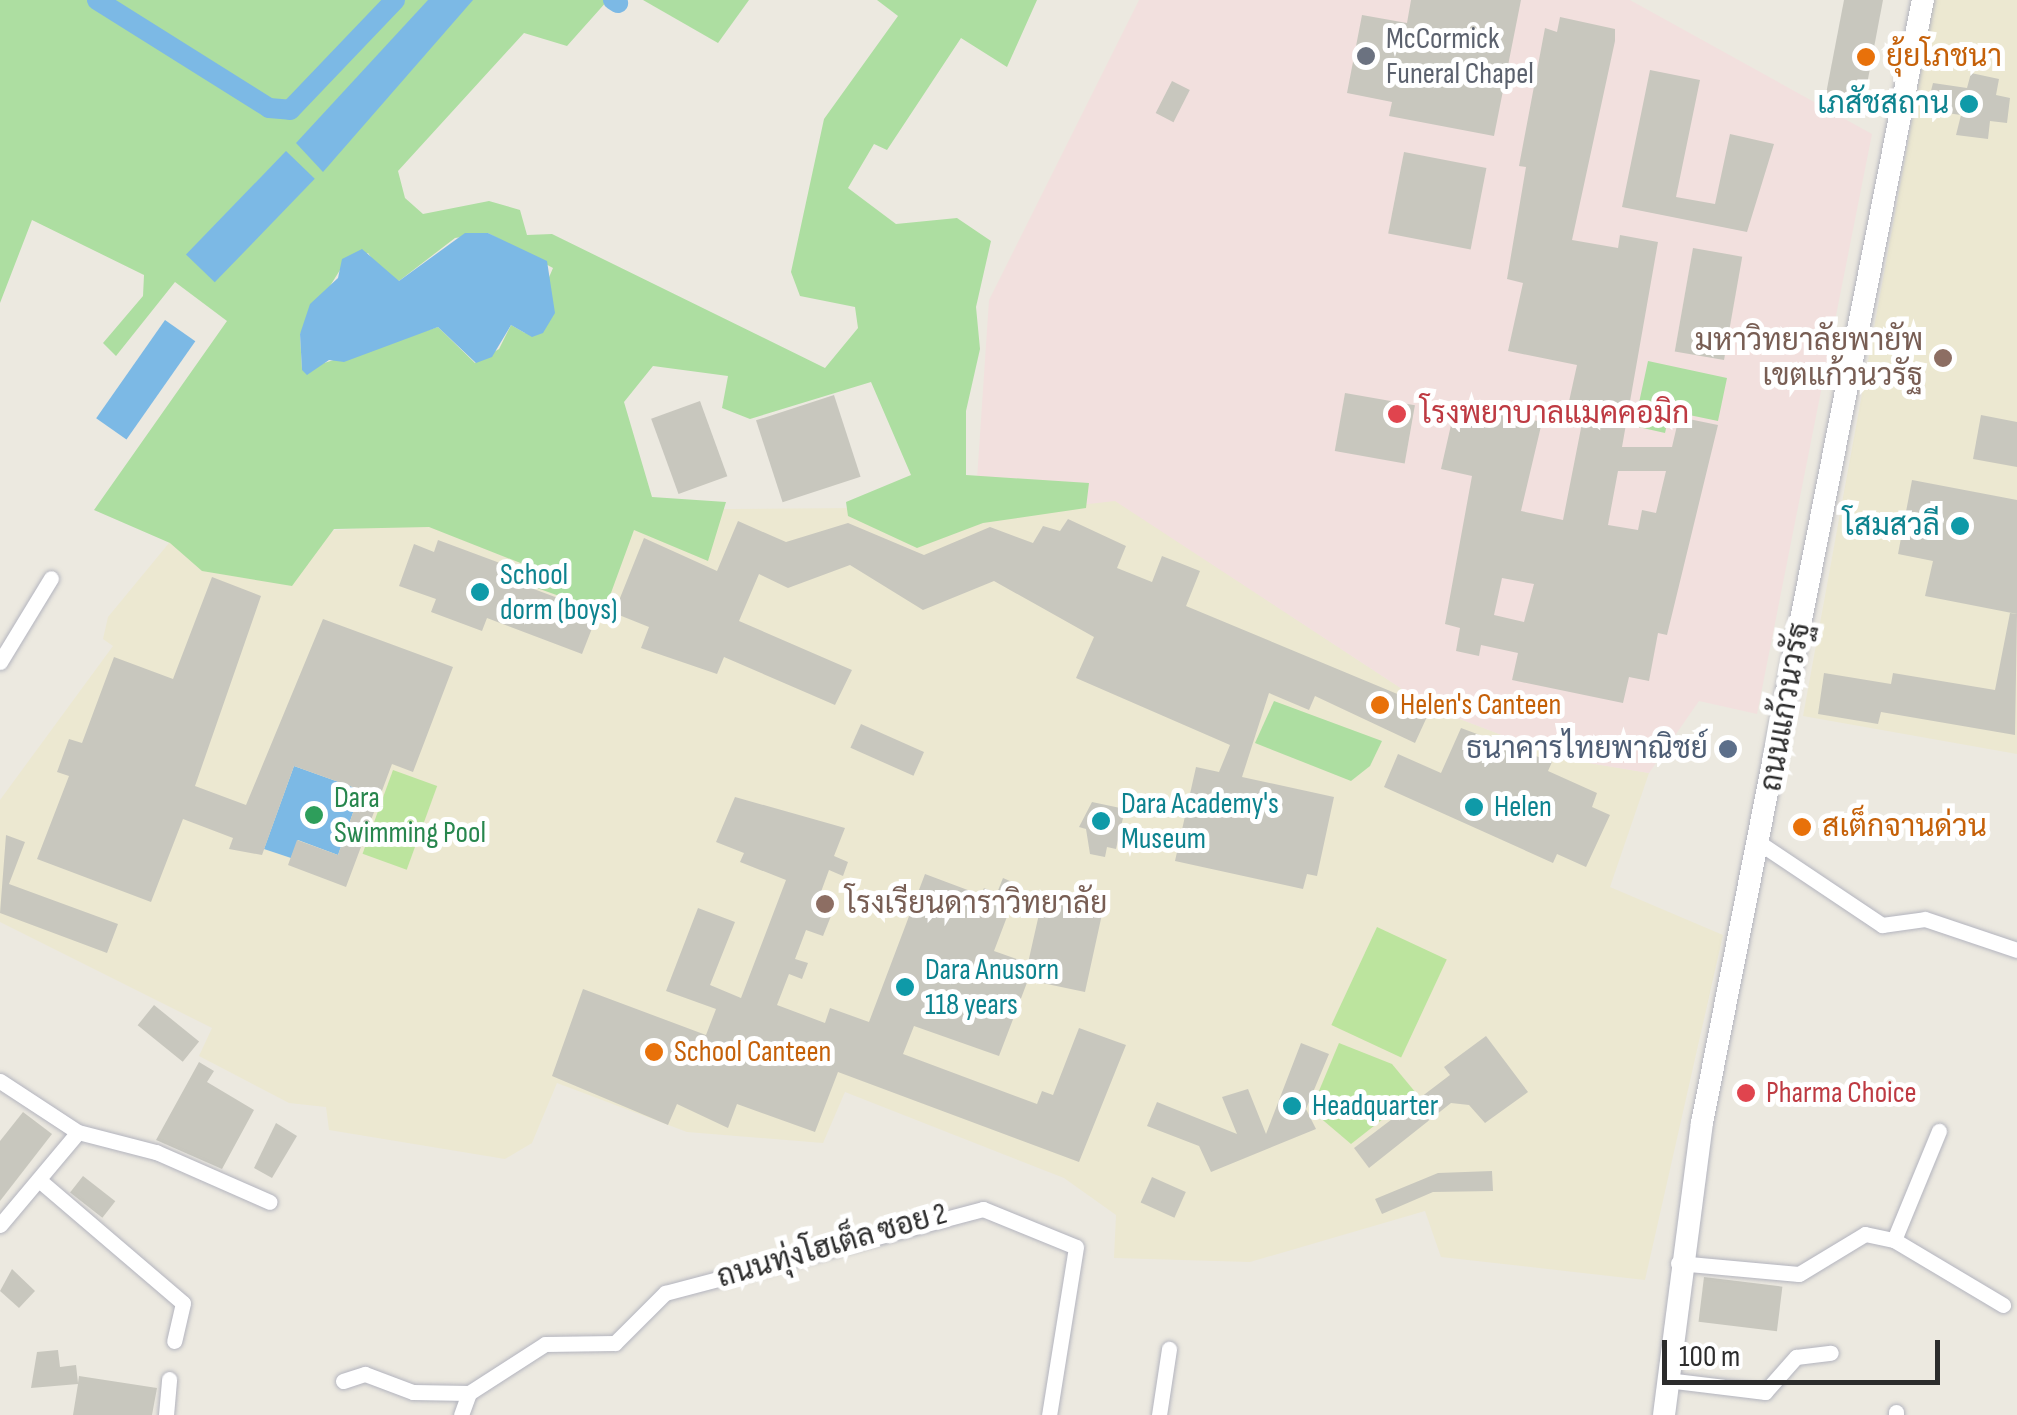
<!DOCTYPE html>
<html>
<head>
<meta charset="utf-8">
<style>
  body { margin:0 }
  #map { position:relative; width:2017px; height:1415px; overflow:hidden; background:#ece9e0; font-family:"Sofia Sans Condensed",Sarabun,sans-serif }
  div>[style] { position:absolute }
  [style*='--x'] { left:calc(var(--x)*1px); top:calc(var(--y)*1px); width:calc(var(--w)*1px); rotate:calc(var(--a)*1deg) }
  .education>* { inset:0; background:#ece8d1 }
  .medical>* { inset:0; background:#f2e0de }
  .green>* { inset:0; background:#addea1 }
  .pitch>* { inset:0; background:#bce49e; transform-origin:0 0 }
  .water>* { inset:0; background:#7cb9e5; transform-origin:0 0 }
  .canal>* { height:20px; margin:-10px; padding:0 10px; transform-origin:10px; border-radius:10px; background:#7cb9e5 }
  .building>* { inset:0; background:#c8c7be; transform-origin:0 0 }
  .roads { filter:drop-shadow(0 0 2px #b3b4be) drop-shadow(0 0 2px #b3b4be) }
  .street>* { height:15px; margin:-7.5px; padding:0 7.5px; transform-origin:7.5px; border-radius:7.5px; background:#fff }
  .secondary>* { height:22px; margin:-11px; padding:0 11px; transform-origin:11px; border-radius:11px; background:#fff }
  .dots>* { width:28px; height:28px; translate:-50% -50%; box-sizing:border-box; border:5px solid #fff; border-radius:50% }
  span { translate:-50% -50%; white-space:nowrap; text-align:center; line-height:1.15; -webkit-text-stroke:10px #fff; paint-order:stroke }
  .worship-label { font-size:30px; color:#5b616d }
  .left { translate:0 -50%; text-align:left }
  .food-label { font-size:30px; color:#c56008 }
  .culture-label { font-size:30px; color:#0d838f }
  .right { translate:-100% -50%; text-align:right }
  .education-label { font-size:30px; color:#785e54 }
  .health-label { font-size:30px; color:#be3a42 }
  .street-label { font-size:30px; color:#2c2c2c }
  .service-label { font-size:30px; color:#4e5e75 }
  .leisure-label { font-size:30px; color:#27864d }
  .scale { position:absolute; left:1662px; top:1340px; width:278px; height:45px; box-sizing:border-box; border:5px solid #2c2c2c; border-top:0; padding-left:12px; font-size:30px; line-height:35px; white-space:nowrap; color:#2c2c2c; -webkit-text-stroke:8px #fff; paint-order:stroke }
</style>
</head>
<body>
<div id="map">
  <div class="education">
    <i style="clip-path:polygon(1934px 0,2017px 0,2017px 754px,1803px 716px)"></i>
    <i style="clip-path:polygon(1115px 500px,1431px 708px,1565px 759px,1649px 773px,1610px 887px,1723px 935px,1645px 1280px,1441px 1257px,1425px 1211px,1250px 1262px,1114px 1258px,1116px 1215px,1064px 1178px,845px 1092px,823px 1143px,687px 1132px,557px 1083px,532px 1143px,505px 1159px,329px 1130px,326px 1107px,289px 1103px,199px 1056px,212px 1028px,0 922px,0 800px,113px 646px,103px 639px,108px 617px,169px 543px,599px 510px,981px 507px,983px 516px)"></i>
  </div>
  <div class="medical">
    <i style="clip-path:polygon(1139px 0,1630px 0,1872px 134px,1757px 714px,1699px 701px,1649px 773px,1565px 759px,1431px 708px,1115px 501px,982px 516px,977px 479px,989px 300px)"></i>
  </div>
  <div class="green">
    <i style="clip-path:polygon(evenodd,0 0,608px 0,567px 46px,524px 33px,398px 171px,405px 198px,423px 214px,489px 201px,520px 210px,527px 235px,552px 234px,825px 368px,858px 328px,855px 307px,800px 296px,791px 272px,824px 119px,898px 16px,877px 0,1037px 0,1007px 67px,961px 38px,887px 150px,874px 144px,848px 188px,896px 224px,957px 218px,991px 241px,976px 307px,980px 349px,966px 411px,966px 475px,1089px 483px,1086px 508px,983px 523px,917px 548px,848px 516px,846px 502px,911px 475px,871px 382px,750px 419px,722px 408px,728px 376px,653px 366px,624px 402px,652px 497px,726px 502px,708px 561px,634px 530px,604px 612px,523px 583px,528px 566px,429px 527px,334px 529px,292px 586px,202px 571px,170px 543px,94px 510px,227px 321px,175px 282px,116px 356px,103px 343px,143px 296px,144px 275px,32px 220px,0 303px,0 0,488px 233px,553px 268px,525px 333px,511px 325px,499px 349px,475px 363px,438px 327px,302px 370px,300px 334px,340px 270px,368px 253px,383px 275px,399px 281px,455px 238px,488px 233px)"></i>
    <i style="clip-path:polygon(643px 0,749px 0,718px 43px)"></i>
    <i style="clip-path:polygon(1648px 361px,1727px 378px,1718px 421px,1670px 411px,1665px 433px,1634px 426px)"></i>
    <i style="clip-path:polygon(1274px 701px,1382px 741px,1370px 766px,1351px 781px,1255px 743px)"></i>
  </div>
  <div class="pitch">
    <i style="left:393px;top:770px;width:47px;height:89px;rotate:20deg"></i>
    <i style="left:1377px;top:927px;width:77px;height:108px;rotate:25deg"></i>
    <i style="clip-path:polygon(1339px 1043px,1392px 1064px,1416px 1093px,1351px 1144px,1311px 1110px)"></i>
  </div>
  <div class="water">
    <i style="clip-path:polygon(428px 0,473px 0,323px 172px,296px 143px)"></i>
    <i style="left:286px;top:151px;width:40px;height:144px;rotate:44deg"></i>
    <i style="clip-path:polygon(465px 233px,488px 233px,547px 261px,555px 313px,543px 333px,532px 337px,511px 325px,492px 357px,476px 363px,438px 327px,344px 362px,329px 360px,307px 375px,302px 370px,300px 334px,310px 304px,338px 278px,342px 259px,362px 249px,399px 281px)"></i>
    <i style="left:165px;top:320px;width:37px;height:120px;rotate:35deg"></i>
    <i style="clip-path:polygon(294px 766px,361px 790px,338px 855px,298px 840px,291px 858px,264px 849px)"></i>
  </div>
  <div class="canal">
    <i style="--x:97;--y:0;--w:203;--a:32.1"></i>
    <i style="--x:269;--y:108;--w:21;--a:5"></i>
    <i style="--x:290;--y:110;--w:152;--a:-46.3"></i>
    <i style="--x:613;--y:0;--w:6;--a:31"></i>
  </div>
  <div class="building">
    <i style="clip-path:polygon(1411px 0,1521px 0,1494px 136px,1389px 116px,1392px 102px,1347px 93px,1362px 15px,1407px 23px)"></i>
    <i style="clip-path:polygon(1844px 0,1883px 0,1861px 116px,1825px 99px)"></i>
    <i style="clip-path:polygon(evenodd,1560px 17px,1615px 29px,1615px 41px,1572px 240px,1618px 248px,1620px 235px,1658px 242px,1622px 447px,1672px 447px,1679px 417px,1718px 425px,1667px 635px,1658px 633px,1649px 681px,1629px 677px,1623px 703px,1512px 680px,1518px 653px,1481px 645px,1479px 656px,1456px 651px,1460px 628px,1445px 624px,1472px 476px,1441px 469px,1456px 403px,1542px 422px,1521px 511px,1563px 520px,1583px 418px,1566px 415px,1577px 365px,1508px 351px,1523px 283px,1507px 279px,1526px 167px,1519px 166px,1545px 28px,1557px 32px,1560px 17px,1618px 471px,1666px 471px,1656px 513px,1642px 510px,1638px 530px,1608px 525px,1618px 471px,1560px 17px,1502px 578px,1534px 584px,1524px 622px,1494px 615px,1502px 578px)"></i>
    <i style="clip-path:polygon(1650px 70px,1700px 80px,1676px 197px,1715px 204px,1730px 134px,1774px 144px,1747px 232px,1622px 207px)"></i>
    <i style="clip-path:polygon(1971px 73px,1999px 79px,1996px 95px,2010px 98px,2007px 123px,1990px 121px,1988px 139px,1956px 135px,1961px 115px,1926px 110px,1933px 83px,1967px 88px)"></i>
    <i style="left:1172px;top:81px;width:20px;height:36px;rotate:27deg"></i>
    <i style="left:1404px;top:152px;width:84px;height:83px;rotate:11deg"></i>
    <i style="left:1693px;top:248px;width:50px;height:105px;rotate:10deg"></i>
    <i style="left:1345px;top:393px;width:71px;height:59px;rotate:10deg"></i>
    <i style="left:834px;top:395px;width:86px;height:82px;rotate:72deg"></i>
    <i style="left:700px;top:401px;width:80px;height:52px;rotate:70deg"></i>
    <i style="clip-path:polygon(1981px 415px,2017px 422px,2017px 467px,1973px 459px)"></i>
    <i style="clip-path:polygon(1912px 480px,2017px 500px,2017px 614px,1925px 596px,1933px 561px,1898px 554px)"></i>
    <i style="clip-path:polygon(1068px 519px,1126px 546px,1117px 568px,1152px 582px,1162px 556px,1200px 571px,1186px 606px,1431px 708px,1415px 743px,1315px 696px,1309px 710px,1269px 693px,1242px 777px,1334px 797px,1317px 876px,1307px 874px,1303px 889px,1175px 861px,1196px 767px,1219px 772px,1230px 745px,1076px 678px,1094px 637px,994px 581px,923px 610px,850px 565px,788px 588px,759px 574px,739px 621px,852px 670px,835px 705px,724px 657px,717px 674px,641px 648px,649px 627px,614px 613px,644px 538px,717px 571px,738px 521px,786px 542px,848px 523px,924px 555px,990px 527px,1033px 543px,1043px 526px,1060px 531px)"></i>
    <i style="clip-path:polygon(438px 540px,519px 570px,515px 582px,598px 613px,582px 654px,487px 618px,482px 631px,431px 612px,436px 599px,399px 586px,414px 544px,434px 552px)"></i>
    <i style="clip-path:polygon(212px 577px,261px 596px,195px 786px,246px 805px,323px 619px,453px 667px,413px 772px,392px 764px,346px 887px,288px 865px,297px 840px,338px 855px,361px 790px,294px 766px,262px 855px,229px 849px,233px 838px,183px 819px,151px 902px,37px 859px,69px 776px,57px 772px,69px 739px,82px 743px,114px 657px,173px 679px)"></i>
    <i style="clip-path:polygon(2010px 613px,2017px 614px,2015px 735px,1881px 712px,1878px 724px,1818px 714px,1824px 673px,1891px 684px,1893px 673px,1995px 690px)"></i>
    <i style="left:861px;top:724px;width:69px;height:26px;rotate:24deg"></i>
    <i style="clip-path:polygon(1461px 728px,1552px 762px,1548px 771px,1597px 793px,1592px 807px,1610px 815px,1586px 867px,1557px 854px,1553px 863px,1384px 787px,1398px 754px,1441px 773px)"></i>
    <i style="clip-path:polygon(735px 797px,845px 828px,834px 856px,848px 862px,843px 876px,829px 870px,818px 900px,835px 906px,823px 936px,806px 930px,795px 959px,808px 963px,802px 979px,789px 974px,777px 1005px,825px 1023px,830px 1008px,869px 1022px,925px 874px,981px 895px,984px 888px,997px 893px,1003px 878px,1019px 885px,994px 951px,1028px 963px,1044px 892px,1104px 905px,1085px 992px,1028px 980px,999px 1056px,914px 1026px,903px 1054px,1037px 1104px,1042px 1091px,1053px 1095px,1079px 1028px,1126px 1045px,1079px 1162px,838px 1072px,815px 1132px,737px 1104px,728px 1128px,677px 1104px,668px 1125px,552px 1076px,583px 989px,706px 1035px,716px 1009px,666px 991px,698px 908px,735px 922px,710px 985px,741px 998px,786px 880px,740px 862px,744px 853px,716px 842px)"></i>
    <i style="clip-path:polygon(1092px 802px,1125px 809px,1116px 849px,1107px 847px,1105px 857px,1090px 854px,1086px 829px,1079px 827px)"></i>
    <i style="clip-path:polygon(6px 835px,25px 842px,9px 884px,118px 924px,107px 953px,0 913px)"></i>
    <i style="left:154px;top:1005px;width:58px;height:26px;rotate:39deg"></i>
    <i style="clip-path:polygon(1486px 1036px,1528px 1092px,1485px 1123px,1469px 1105px,1451px 1103px,1369px 1168px,1354px 1148px,1450px 1075px,1444px 1067px)"></i>
    <i style="clip-path:polygon(1301px 1043px,1329px 1054px,1306px 1109px,1316px 1129px,1211px 1172px,1199px 1146px,1147px 1126px,1157px 1102px,1237px 1134px,1222px 1097px,1248px 1089px,1266px 1134px)"></i>
    <i style="clip-path:polygon(199px 1062px,214px 1071px,207px 1082px,254px 1110px,222px 1169px,156px 1140px)"></i>
    <i style="clip-path:polygon(23px 1112px,52px 1134px,0 1201px,0 1141px)"></i>
    <i style="clip-path:polygon(276px 1123px,297px 1136px,272px 1178px,254px 1168px)"></i>
    <i style="clip-path:polygon(1492px 1171px,1493px 1191px,1433px 1192px,1382px 1214px,1375px 1199px,1438px 1173px)"></i>
    <i style="left:83px;top:1176px;width:41px;height:21px;rotate:38deg"></i>
    <i style="left:1152px;top:1177px;width:37px;height:28px;rotate:24deg"></i>
    <i style="clip-path:polygon(12px 1269px,35px 1291px,19px 1308px,0 1291px)"></i>
    <i style="left:1704px;top:1277px;width:79px;height:45px;rotate:7deg"></i>
    <i style="clip-path:polygon(58px 1350px,60px 1367px,76px 1365px,78px 1383px,79px 1376px,157px 1388px,152px 1415px,73px 1415px,78px 1384px,31px 1388px,37px 1352px)"></i>
  </div>
  <div class="roads">
    <div class="street">
      <i style="--x:0;--y:662;--w:98;--a:-58.7"></i>
      <i style="--x:1761;--y:844;--w:146;--a:33.8"></i>
      <i style="--x:1882;--y:925;--w:43;--a:-7.9"></i>
      <i style="--x:1925;--y:919;--w:97;--a:18.6"></i>
      <i style="--x:0;--y:1081;--w:93;--a:33.2"></i>
      <i style="--x:78;--y:1132;--w:81;--a:14.4"></i>
      <i style="--x:156;--y:1152;--w:124;--a:23.7"></i>
      <i style="--x:39;--y:1180;--w:189;--a:40.5"></i>
      <i style="--x:183;--y:1303;--w:39;--a:103"></i>
      <i style="--x:0;--y:1225;--w:121;--a:-50"></i>
      <i style="--x:1894;--y:1240;--w:118;--a:-67.6"></i>
      <i style="--x:1678;--y:1263;--w:121;--a:5.2"></i>
      <i style="--x:1799;--y:1274;--w:77;--a:-31.2"></i>
      <i style="--x:1865;--y:1234;--w:30;--a:12"></i>
      <i style="--x:1894;--y:1240;--w:127;--a:30.8"></i>
      <i style="--x:1667;--y:1380;--w:99;--a:7"></i>
      <i style="--x:1765;--y:1392;--w:47;--a:-48.5"></i>
      <i style="--x:1796;--y:1357;--w:35;--a:-7"></i>
      <i style="--x:343;--y:1381;--w:23;--a:-18"></i>
      <i style="--x:365;--y:1374;--w:51;--a:20.6"></i>
      <i style="--x:413;--y:1392;--w:56;--a:1"></i>
      <i style="--x:166;--y:1415;--w:36;--a:-85"></i>
      <i style="--x:461;--y:1415;--w:23;--a:-70"></i>
      <i style="--x:469;--y:1393;--w:90;--a:-32.8"></i>
      <i style="--x:545;--y:1344;--w:70;--a:-0.8"></i>
      <i style="--x:615;--y:1343;--w:71;--a:-45"></i>
      <i style="--x:665;--y:1293;--w:329;--a:-14.8"></i>
      <i style="--x:983;--y:1209;--w:100;--a:22.2"></i>
      <i style="--x:1076;--y:1247;--w:170;--a:99.1"></i>
      <i style="--x:1159;--y:1415;--w:67;--a:-81.4"></i>
      <i style="--x:1896;--y:1415;--w:3;--a:-90"></i>
    </div>
    <div class="secondary">
      <i style="--x:1664;--y:1415;--w:294;--a:-82.6"></i>
      <i style="--x:1702;--y:1123;--w:1145;--a:-78.87"></i>
    </div>
  </div>
  <div class="dots">
    <i style="left:1366px;top:56px;background:#6b7280"></i>
    <i style="left:1866px;top:57px;background:#e8710a"></i>
    <i style="left:1969px;top:104px;background:#0f9aa8"></i>
    <i style="left:1943px;top:358px;background:#8d6e63"></i>
    <i style="left:1397px;top:414px;background:#e0444e"></i>
    <i style="left:1960px;top:526px;background:#0f9aa8"></i>
    <i style="left:480px;top:592px;background:#0f9aa8"></i>
    <i style="left:1380px;top:705px;background:#e8710a"></i>
    <i style="left:1728px;top:749px;background:#5c6f8a"></i>
    <i style="left:1474px;top:807px;background:#0f9aa8"></i>
    <i style="left:314px;top:815px;background:#2e9e5b"></i>
    <i style="left:1101px;top:821px;background:#0f9aa8"></i>
    <i style="left:1802px;top:827px;background:#e8710a"></i>
    <i style="left:825px;top:904px;background:#8d6e63"></i>
    <i style="left:905px;top:987px;background:#0f9aa8"></i>
    <i style="left:654px;top:1052px;background:#e8710a"></i>
    <i style="left:1746px;top:1093px;background:#e0444e"></i>
    <i style="left:1292px;top:1106px;background:#0f9aa8"></i>
  </div>
  <div class="worship-label">
    <span class="left" style="left:1386px;top:56px">McCormick<br>Funeral Chapel</span>
  </div>
  <div class="food-label">
    <span class="left" style="left:1886px;top:57px">ยุ้ยโภชนา</span>
    <span class="left" style="left:1400px;top:705px">Helen's Canteen</span>
    <span class="left" style="left:1822px;top:827px">สเต็กจานด่วน</span>
    <span class="left" style="left:674px;top:1052px">School Canteen</span>
  </div>
  <div class="culture-label">
    <span class="right" style="left:1949px;top:104px">เภสัชสถาน</span>
    <span class="right" style="left:1940px;top:526px">โสมสวลี</span>
    <span class="left" style="left:500px;top:592px">School<br>dorm (boys)</span>
    <span class="left" style="left:1121px;top:821px">Dara Academy's<br>Museum</span>
    <span class="left" style="left:1494px;top:807px">Helen</span>
    <span class="left" style="left:925px;top:987px">Dara Anusorn<br>118 years</span>
    <span class="left" style="left:1312px;top:1106px">Headquarter</span>
  </div>
  <div class="education-label">
    <span class="right" style="left:1923px;top:358px">มหาวิทยาลัยพายัพ<br>เขตแก้วนวรัฐ</span>
    <span class="left" style="left:845px;top:904px">โรงเรียนดาราวิทยาลัย</span>
  </div>
  <div class="health-label">
    <span class="left" style="left:1420px;top:414px">โรงพยาบาลแมคคอมิก</span>
    <span class="left" style="left:1766px;top:1093px">Pharma Choice</span>
  </div>
  <div class="street-label">
    <span style="left:1786px;top:707px;rotate:-80deg">ถนนแก้วนวรัฐ</span>
    <span style="left:832px;top:1246px;rotate:-16deg">ถนนทุ่งโฮเต็ล ซอย 2</span>
  </div>
  <div class="service-label">
    <span class="right" style="left:1708px;top:749px">ธนาคารไทยพาณิชย์</span>
  </div>
  <div class="leisure-label">
    <span class="left" style="left:334px;top:815px">Dara<br>Swimming Pool</span>
  </div>
  <div class="scale">100 m</div>
</div>
</body>
</html>
